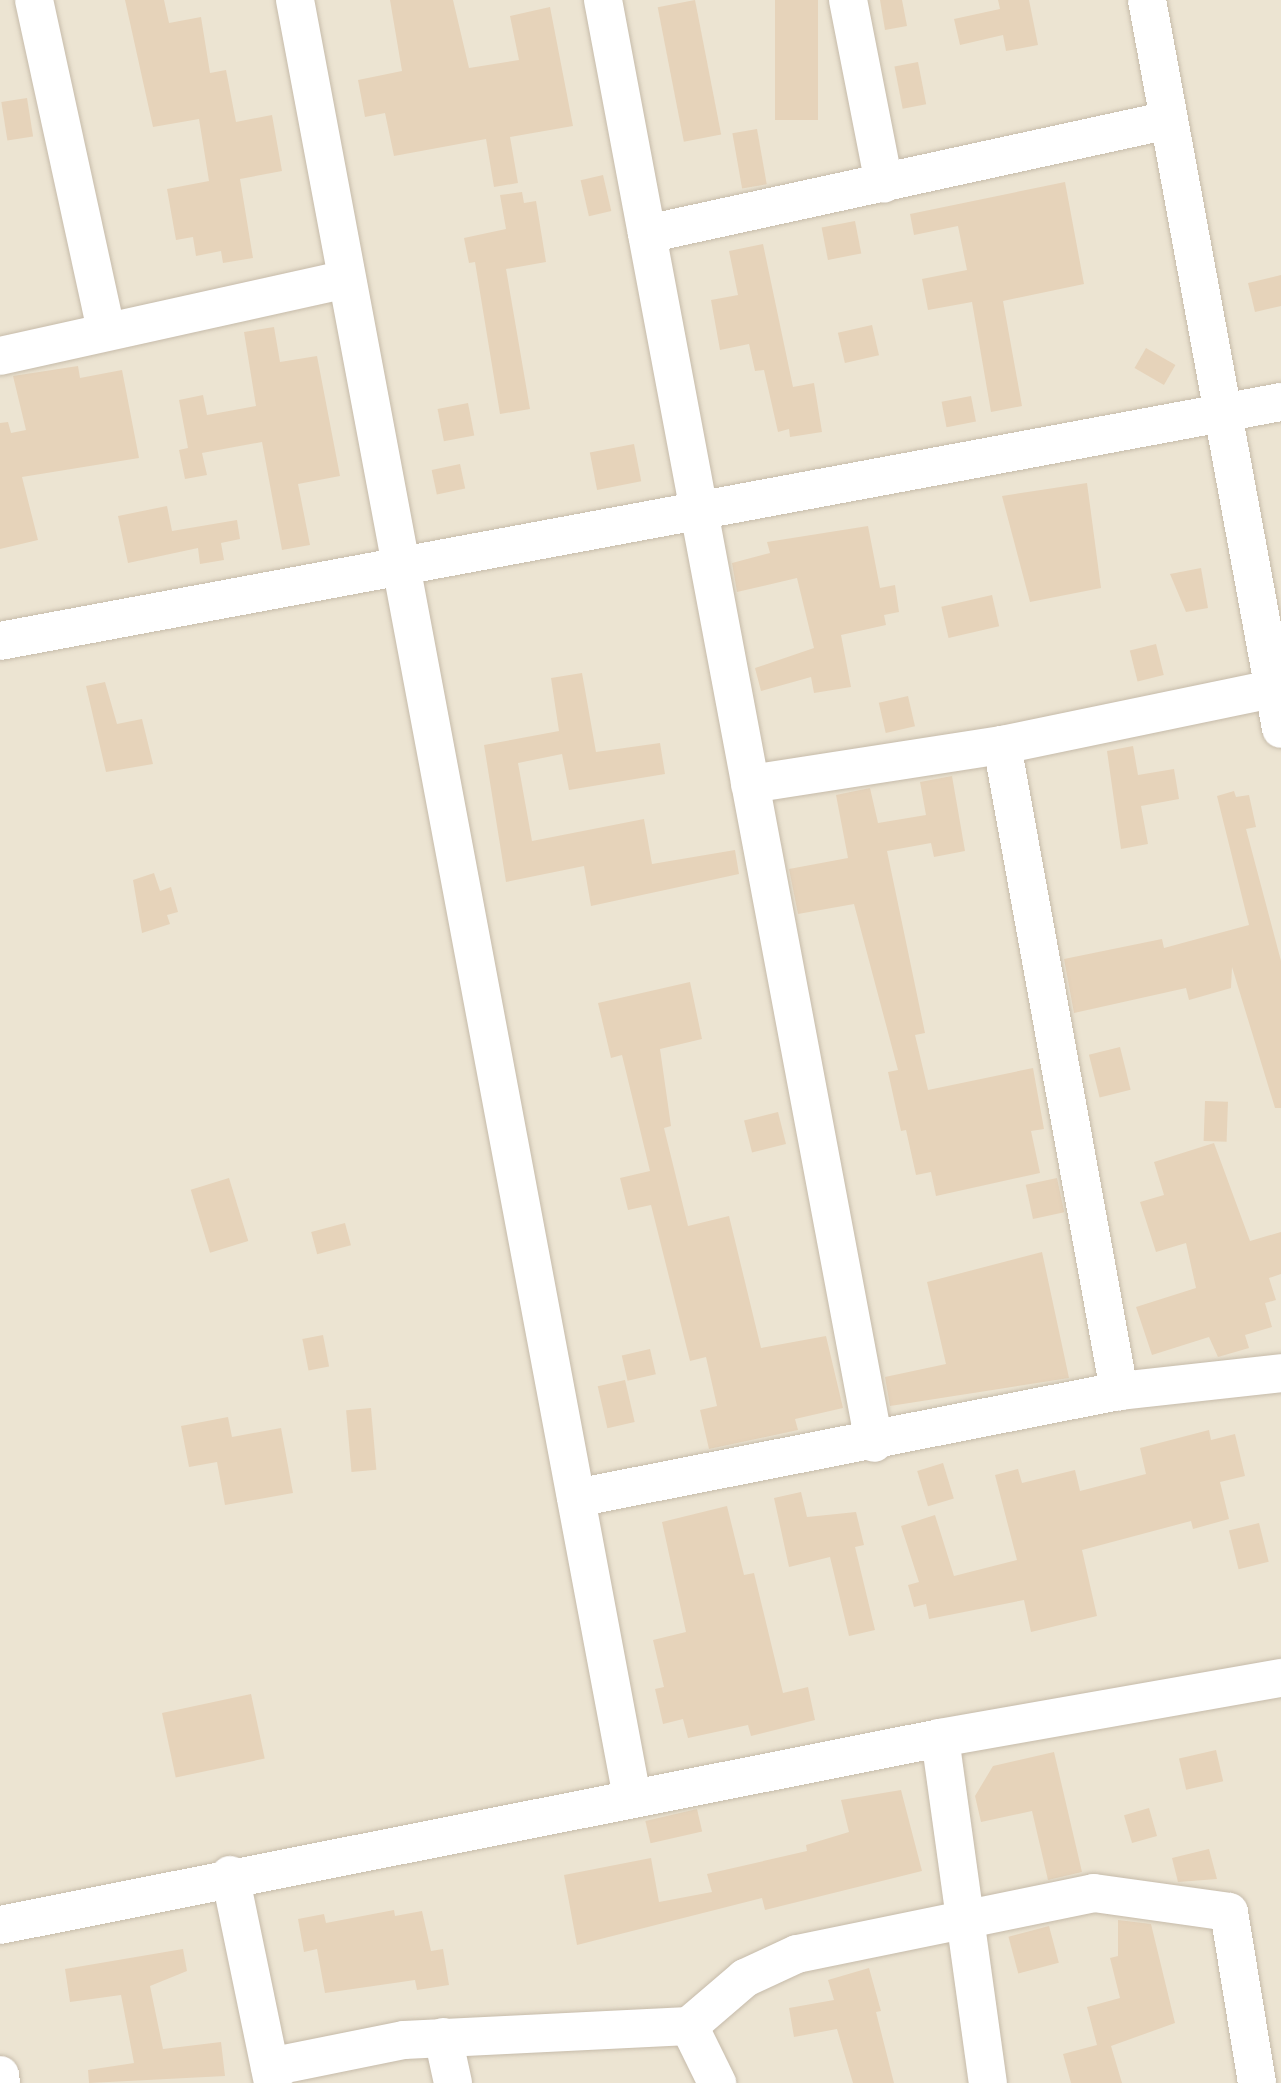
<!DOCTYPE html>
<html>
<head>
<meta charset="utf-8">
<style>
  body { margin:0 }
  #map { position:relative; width:1281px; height:2083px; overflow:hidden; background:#f9f4e4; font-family:"Public Sans",sans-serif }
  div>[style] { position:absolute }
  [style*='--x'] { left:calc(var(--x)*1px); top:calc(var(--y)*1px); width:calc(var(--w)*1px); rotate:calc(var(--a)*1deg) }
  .residential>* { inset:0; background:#ece4d2; transform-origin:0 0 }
  .building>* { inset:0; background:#e6d3ba; transform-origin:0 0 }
  .roads { filter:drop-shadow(0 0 2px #c6bbaa) drop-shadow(0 0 2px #c6bbaa) }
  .minor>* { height:38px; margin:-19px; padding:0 19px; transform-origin:19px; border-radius:19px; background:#fff }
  span { translate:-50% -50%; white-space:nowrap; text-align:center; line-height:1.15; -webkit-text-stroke:8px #fcf8ea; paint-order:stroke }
</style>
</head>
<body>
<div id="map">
  <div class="residential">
    <i style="left:0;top:0;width:1281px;height:2083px"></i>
  </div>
  <div class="building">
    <i style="clip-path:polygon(125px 0,164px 0,169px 23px,201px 17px,210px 73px,226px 70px,236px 122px,272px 115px,282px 171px,240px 179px,253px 258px,223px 263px,221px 251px,196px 256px,193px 237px,176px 240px,167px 189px,209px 181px,199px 119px,153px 127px)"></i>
    <i style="clip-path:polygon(390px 0,453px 0,469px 68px,519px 60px,510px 16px,550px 7px,573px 126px,510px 137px,518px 183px,494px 187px,486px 139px,394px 156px,385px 113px,365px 117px,358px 80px,402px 71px)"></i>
    <i style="left:695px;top:0;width:137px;height:38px;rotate:79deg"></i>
    <i style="left:775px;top:0;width:43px;height:120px"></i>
    <i style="clip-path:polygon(880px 0,902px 0,907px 26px,885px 30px)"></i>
    <i style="clip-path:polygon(998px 0,1029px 0,1038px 45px,1006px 51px,1003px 35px,960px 45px,954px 19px,1000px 9px)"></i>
    <i style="left:918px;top:62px;width:43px;height:24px;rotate:79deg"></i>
    <i style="left:27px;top:98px;width:39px;height:26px;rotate:81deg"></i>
    <i style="left:757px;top:129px;width:56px;height:25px;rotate:80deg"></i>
    <i style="left:603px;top:175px;width:37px;height:23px;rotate:77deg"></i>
    <i style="clip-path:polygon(1065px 182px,1084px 284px,1003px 301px,1022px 406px,991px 412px,972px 302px,928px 310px,922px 279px,967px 270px,958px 226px,914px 235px,910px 214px)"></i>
    <i style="clip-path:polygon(522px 192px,524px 203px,536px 201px,546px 262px,506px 269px,530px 409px,500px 414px,475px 262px,469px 263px,464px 238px,506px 229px,500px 195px)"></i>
    <i style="left:855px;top:221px;width:33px;height:34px;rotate:79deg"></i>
    <i style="clip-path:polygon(763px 244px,793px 387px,814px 383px,822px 432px,790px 437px,789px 429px,778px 432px,764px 370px,755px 371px,749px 344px,720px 350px,711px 300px,738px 295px,729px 251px)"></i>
    <i style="clip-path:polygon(1281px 275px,1281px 306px,1255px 312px,1248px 283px)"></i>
    <i style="left:872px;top:325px;width:31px;height:35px;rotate:77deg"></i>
    <i style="clip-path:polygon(274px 327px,280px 362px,317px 356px,340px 476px,298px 484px,310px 545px,282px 550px,262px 442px,202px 453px,207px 475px,185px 479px,179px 450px,188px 448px,179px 400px,203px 395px,207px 415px,256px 406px,244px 332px)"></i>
    <i style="left:1146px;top:348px;width:34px;height:23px;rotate:30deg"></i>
    <i style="clip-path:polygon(78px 366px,80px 378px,122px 370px,139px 458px,22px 477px,38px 540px,0 549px,0 423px,8px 422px,11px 433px,26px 430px,13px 376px)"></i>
    <i style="left:971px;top:396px;width:26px;height:30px;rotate:79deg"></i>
    <i style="left:468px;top:403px;width:33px;height:31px;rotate:79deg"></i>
    <i style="left:634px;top:444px;width:38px;height:45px;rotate:79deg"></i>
    <i style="left:460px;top:464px;width:25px;height:29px;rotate:78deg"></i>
    <i style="clip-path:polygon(1087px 483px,1101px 588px,1030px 602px,1002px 496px)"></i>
    <i style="clip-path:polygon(167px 506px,172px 531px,237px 520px,240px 539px,221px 543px,224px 560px,200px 564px,198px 548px,128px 563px,118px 516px)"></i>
    <i style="clip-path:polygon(868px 526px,880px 588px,895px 585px,899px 612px,884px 615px,886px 625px,841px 635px,851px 687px,814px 693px,811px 677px,761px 691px,755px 668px,814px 648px,797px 578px,737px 592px,732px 563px,770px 553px,767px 542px)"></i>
    <i style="clip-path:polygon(1201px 568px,1208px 608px,1186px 612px,1170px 574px)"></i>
    <i style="left:992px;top:595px;width:32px;height:52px;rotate:77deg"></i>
    <i style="left:1156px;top:644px;width:32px;height:27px;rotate:76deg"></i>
    <i style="clip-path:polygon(582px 673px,596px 752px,660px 743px,665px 774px,569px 790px,562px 754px,518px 763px,532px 841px,644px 819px,652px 864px,735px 850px,739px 874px,591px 906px,584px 866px,506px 882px,484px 745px,559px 731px,551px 678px)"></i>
    <i style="clip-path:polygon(105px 682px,117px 724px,142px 719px,153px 764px,106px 772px,86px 686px)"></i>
    <i style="left:908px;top:696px;width:31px;height:30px;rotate:77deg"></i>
    <i style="clip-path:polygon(1133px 746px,1138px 775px,1174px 769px,1179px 799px,1141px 806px,1148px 844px,1121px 849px,1107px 751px)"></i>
    <i style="clip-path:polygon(952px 776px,965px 851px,934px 857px,931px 843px,887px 851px,925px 1033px,915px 1035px,928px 1090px,1033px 1068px,1044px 1129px,1031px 1131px,1040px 1173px,936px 1196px,931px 1172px,916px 1175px,906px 1130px,901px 1131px,888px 1072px,898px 1070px,854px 904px,798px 914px,789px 869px,848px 858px,836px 795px,870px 788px,878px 823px,926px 815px,920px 782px)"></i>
    <i style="clip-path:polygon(1234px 791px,1236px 797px,1249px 795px,1256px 827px,1246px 829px,1281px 961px,1281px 1108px,1275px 1108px,1232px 967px,1231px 988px,1189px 1000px,1186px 988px,1074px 1013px,1064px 959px,1162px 939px,1164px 948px,1249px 925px,1217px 796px)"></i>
    <i style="clip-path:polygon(154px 873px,160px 891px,171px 887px,178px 912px,167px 915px,170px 924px,142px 933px,133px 880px)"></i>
    <i style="clip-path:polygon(690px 982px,702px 1039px,660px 1049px,671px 1126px,664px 1128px,688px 1226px,729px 1216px,761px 1348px,826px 1336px,843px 1408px,795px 1419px,798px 1430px,709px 1449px,700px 1410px,717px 1406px,706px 1357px,690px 1361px,651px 1205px,628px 1210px,620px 1178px,650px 1171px,622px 1055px,611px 1058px,598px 1003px)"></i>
    <i style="left:1120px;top:1047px;width:44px;height:32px;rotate:76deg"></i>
    <i style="left:1205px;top:1101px;width:23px;height:40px;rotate:2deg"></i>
    <i style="left:778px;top:1112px;width:33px;height:35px;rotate:76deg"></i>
    <i style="clip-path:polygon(1214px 1143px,1250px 1241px,1281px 1232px,1281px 1274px,1269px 1278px,1276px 1300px,1265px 1303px,1272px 1327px,1245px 1335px,1249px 1348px,1218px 1357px,1209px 1337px,1152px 1355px,1136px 1307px,1196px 1288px,1186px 1243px,1156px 1252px,1140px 1202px,1164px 1195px,1154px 1162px)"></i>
    <i style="left:229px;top:1178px;width:66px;height:40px;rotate:73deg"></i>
    <i style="left:1057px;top:1178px;width:35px;height:32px;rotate:78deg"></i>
    <i style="left:345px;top:1223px;width:23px;height:35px;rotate:75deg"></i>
    <i style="clip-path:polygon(1042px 1252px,1069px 1378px,890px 1406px,885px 1377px,946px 1364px,927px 1282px)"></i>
    <i style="left:323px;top:1335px;width:32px;height:21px;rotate:79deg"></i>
    <i style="left:650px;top:1349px;width:26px;height:29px;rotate:77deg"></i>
    <i style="left:625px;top:1380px;width:43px;height:28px;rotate:77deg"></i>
    <i style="left:371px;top:1408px;width:62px;height:25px;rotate:85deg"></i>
    <i style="clip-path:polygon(228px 1417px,232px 1437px,281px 1428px,293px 1493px,225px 1505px,217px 1462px,189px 1467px,181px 1426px)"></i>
    <i style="clip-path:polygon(1209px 1430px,1211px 1440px,1235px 1434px,1245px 1476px,1220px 1482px,1229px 1519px,1193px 1529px,1191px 1521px,1082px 1550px,1097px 1616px,1031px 1632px,1024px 1600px,929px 1619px,926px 1604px,914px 1607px,908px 1585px,919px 1582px,901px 1526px,935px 1515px,954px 1576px,1017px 1560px,995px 1475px,1018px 1469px,1022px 1483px,1075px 1470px,1080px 1491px,1146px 1474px,1140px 1448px)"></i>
    <i style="left:943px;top:1463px;width:37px;height:27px;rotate:73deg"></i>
    <i style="clip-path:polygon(801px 1492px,807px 1517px,856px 1512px,864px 1545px,855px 1547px,875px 1630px,849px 1636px,830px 1557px,789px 1567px,774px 1498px)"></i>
    <i style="clip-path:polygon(727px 1506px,744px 1575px,754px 1573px,783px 1693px,808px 1687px,815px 1720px,751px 1736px,748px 1725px,688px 1738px,683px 1719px,663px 1724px,655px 1689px,664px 1687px,653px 1640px,686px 1632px,662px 1522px)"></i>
    <i style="left:1259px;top:1523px;width:40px;height:31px;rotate:76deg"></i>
    <i style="left:251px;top:1694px;width:66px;height:91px;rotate:78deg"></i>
    <i style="left:1216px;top:1750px;width:32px;height:38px;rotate:77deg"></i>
    <i style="clip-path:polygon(1054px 1752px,1082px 1872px,1048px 1880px,1032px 1811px,981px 1822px,975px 1796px,993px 1766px)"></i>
    <i style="clip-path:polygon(901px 1790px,922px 1871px,765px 1910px,762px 1898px,577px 1945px,564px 1875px,651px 1858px,659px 1902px,712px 1892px,707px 1874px,807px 1851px,806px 1845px,849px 1832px,841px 1800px)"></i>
    <i style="left:1149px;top:1808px;width:29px;height:26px;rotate:74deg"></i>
    <i style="left:697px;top:1809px;width:23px;height:53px;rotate:77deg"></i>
    <i style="clip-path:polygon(1209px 1849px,1217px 1879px,1178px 1882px,1172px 1858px)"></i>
    <i style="clip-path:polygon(394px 1910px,395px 1916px,422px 1911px,431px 1951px,443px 1949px,449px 1985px,417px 1990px,415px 1980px,325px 1993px,317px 1949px,304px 1952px,298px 1919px,324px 1914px,326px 1923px)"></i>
    <i style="clip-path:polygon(1118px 1920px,1151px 1924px,1175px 2023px,1111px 2046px,1122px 2083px,1071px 2083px,1063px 2054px,1097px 2045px,1087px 2007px,1120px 1998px,1110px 1958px,1118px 1956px)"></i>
    <i style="left:1049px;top:1926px;width:38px;height:42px;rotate:75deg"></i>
    <i style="clip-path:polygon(183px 1949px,187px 1971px,150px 1986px,163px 2049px,221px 2042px,225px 2076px,89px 2083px,88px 2070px,134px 2063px,121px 1995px,70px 2002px,65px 1969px)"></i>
    <i style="clip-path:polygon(869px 1968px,881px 2011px,876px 2012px,894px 2083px,853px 2083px,837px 2029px,794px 2037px,789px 2008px,834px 2000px,828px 1980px)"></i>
  </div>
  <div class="roads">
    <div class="minor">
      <i style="--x:34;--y:0;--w:339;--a:77.7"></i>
      <i style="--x:295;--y:0;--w:1829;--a:79.38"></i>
      <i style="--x:603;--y:0;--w:1468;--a:79.36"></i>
      <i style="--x:848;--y:0;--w:187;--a:78.9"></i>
      <i style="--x:1147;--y:0;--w:741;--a:79.58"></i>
      <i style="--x:647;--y:234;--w:534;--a:-12.32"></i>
      <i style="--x:0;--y:356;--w:355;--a:-12.5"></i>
      <i style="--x:0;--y:641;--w:1303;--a:-10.57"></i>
      <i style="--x:1002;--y:745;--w:657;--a:79.73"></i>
      <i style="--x:750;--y:784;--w:255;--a:-8.8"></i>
      <i style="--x:1002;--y:745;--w:277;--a:-11.7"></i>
      <i style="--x:576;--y:1498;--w:553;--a:-11.15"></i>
      <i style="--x:1119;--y:1391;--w:163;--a:-6.3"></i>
      <i style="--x:940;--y:1738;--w:348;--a:82.1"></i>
      <i style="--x:230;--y:1875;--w:212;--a:78.3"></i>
      <i style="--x:0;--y:1925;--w:958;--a:-11.25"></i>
      <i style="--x:940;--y:1738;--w:346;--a:-10"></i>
      <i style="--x:689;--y:2026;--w:64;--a:63.8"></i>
      <i style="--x:443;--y:2037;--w:47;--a:77.7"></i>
      <i style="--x:270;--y:2067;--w:137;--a:-11.4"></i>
      <i style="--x:404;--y:2040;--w:285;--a:-2.8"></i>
      <i style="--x:689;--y:2026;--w:74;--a:-40.6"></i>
      <i style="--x:745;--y:1978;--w:57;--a:-24.8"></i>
      <i style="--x:797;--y:1954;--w:303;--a:-11.6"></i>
      <i style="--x:1094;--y:1893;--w:136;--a:8"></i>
      <i style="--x:1229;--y:1912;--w:173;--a:80.7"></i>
      <i style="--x:0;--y:2075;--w:8;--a:83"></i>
    </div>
  </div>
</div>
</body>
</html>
